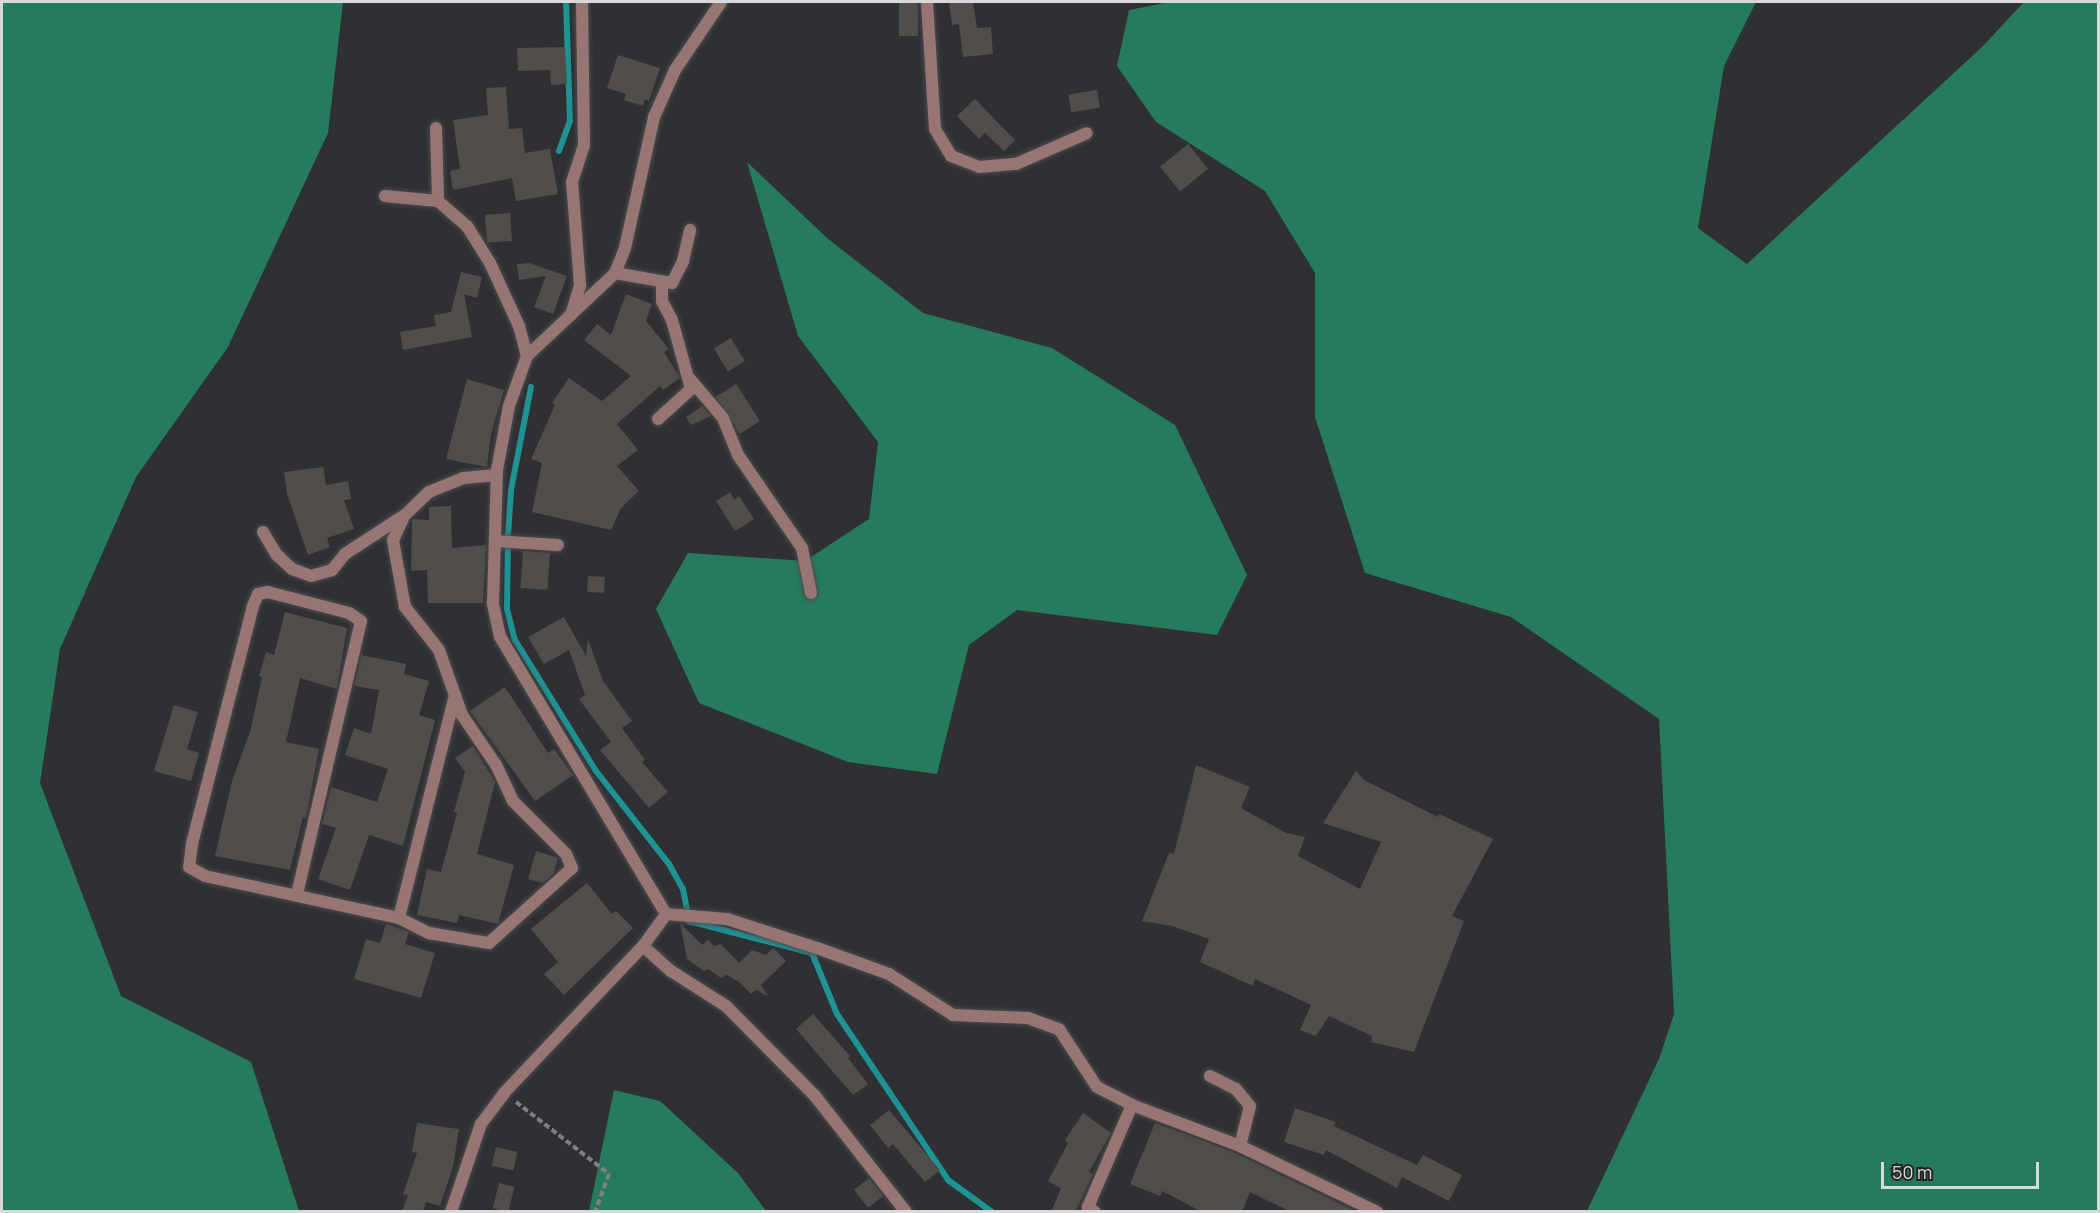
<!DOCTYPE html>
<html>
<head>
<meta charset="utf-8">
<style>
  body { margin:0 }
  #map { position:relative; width:2100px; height:1213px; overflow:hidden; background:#2f3033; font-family:Manrope,sans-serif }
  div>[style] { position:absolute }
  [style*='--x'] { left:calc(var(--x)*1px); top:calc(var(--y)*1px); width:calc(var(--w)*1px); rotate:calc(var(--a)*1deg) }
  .forest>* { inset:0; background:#257b5c }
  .stream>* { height:6px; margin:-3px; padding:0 3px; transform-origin:3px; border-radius:3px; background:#1f9294 }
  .building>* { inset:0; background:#504d4b; transform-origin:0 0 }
  .path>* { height:4px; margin-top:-2px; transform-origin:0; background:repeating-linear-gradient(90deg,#7f7f82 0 6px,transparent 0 9px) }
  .roads { filter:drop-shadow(0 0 2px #4a4b4e) drop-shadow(0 0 2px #4a4b4e) }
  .minor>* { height:12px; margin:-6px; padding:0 6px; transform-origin:6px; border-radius:6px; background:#977573 }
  span { translate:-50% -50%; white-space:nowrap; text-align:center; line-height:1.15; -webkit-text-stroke:6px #252629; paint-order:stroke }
  .frame { position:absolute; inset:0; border:3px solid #d9d9db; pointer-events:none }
  .scale { position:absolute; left:1881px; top:1162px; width:158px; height:27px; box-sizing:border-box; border:3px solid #d9d9db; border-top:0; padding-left:8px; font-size:18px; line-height:21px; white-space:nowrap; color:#d9d9db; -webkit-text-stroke:4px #252629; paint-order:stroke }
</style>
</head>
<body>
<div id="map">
  <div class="forest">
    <i style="clip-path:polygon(2px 2px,343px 2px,328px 133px,228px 347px,136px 477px,60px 649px,40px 783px,121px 996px,251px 1062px,299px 1211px,2px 1211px)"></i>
    <i style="clip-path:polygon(1169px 2px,1756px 2px,1724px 66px,1698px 228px,1747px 264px,1982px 47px,2024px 2px,2098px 2px,2098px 1211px,1587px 1211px,1659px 1059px,1674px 1014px,1659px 719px,1511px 617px,1365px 573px,1315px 417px,1315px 273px,1265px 191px,1156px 122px,1117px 66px,1129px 10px)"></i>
    <i style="clip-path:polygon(747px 162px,827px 238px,923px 313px,1052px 348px,1175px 425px,1247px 575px,1217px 635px,1017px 610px,969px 645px,937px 774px,848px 762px,699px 703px,656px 609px,688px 553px,805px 561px,869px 519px,878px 442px,798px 336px)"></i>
    <i style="clip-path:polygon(614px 1090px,660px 1101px,738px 1173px,766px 1211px,589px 1211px)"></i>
  </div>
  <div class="stream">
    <i style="--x:559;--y:151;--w:32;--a:-70"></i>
    <i style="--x:570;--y:121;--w:119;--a:-91.9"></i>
    <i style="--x:531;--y:387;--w:105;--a:101"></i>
    <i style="--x:511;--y:490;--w:46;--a:93.7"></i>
    <i style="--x:508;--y:536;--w:73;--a:90.8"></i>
    <i style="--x:507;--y:609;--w:32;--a:76"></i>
    <i style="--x:515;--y:640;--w:154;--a:58.3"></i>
    <i style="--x:596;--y:771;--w:118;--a:51.9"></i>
    <i style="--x:669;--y:864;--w:29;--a:61"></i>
    <i style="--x:683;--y:889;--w:33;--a:79"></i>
    <i style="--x:689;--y:921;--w:127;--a:14.6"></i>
    <i style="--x:812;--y:953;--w:66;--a:67.7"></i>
    <i style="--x:837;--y:1014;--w:200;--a:56.2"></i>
    <i style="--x:948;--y:1180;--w:54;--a:36"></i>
  </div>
  <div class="building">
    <i style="left:899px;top:2px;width:19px;height:34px"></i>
    <i style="clip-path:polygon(973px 2px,977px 28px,991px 27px,993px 54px,963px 57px,959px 24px,952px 25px,949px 3px)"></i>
    <i style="clip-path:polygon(565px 47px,567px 84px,551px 85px,550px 70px,518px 71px,517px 48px)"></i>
    <i style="clip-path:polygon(618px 55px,660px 68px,649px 101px,645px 99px,643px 106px,624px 100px,626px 94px,607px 88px)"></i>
    <i style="clip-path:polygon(506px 87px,509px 129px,522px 128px,525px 153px,550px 149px,558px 194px,516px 201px,512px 178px,453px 190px,450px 171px,460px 169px,453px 120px,488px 115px,486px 88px)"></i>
    <i style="left:1097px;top:90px;width:18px;height:29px;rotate:81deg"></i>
    <i style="clip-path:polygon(975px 99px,1015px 140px,1004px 151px,985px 133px,979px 139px,957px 116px)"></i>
    <i style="left:1188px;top:144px;width:32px;height:36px;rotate:51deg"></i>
    <i style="left:510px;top:213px;width:28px;height:25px;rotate:86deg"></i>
    <i style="clip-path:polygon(529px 263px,567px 276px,553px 314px,534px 307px,546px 276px,519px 280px,517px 264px)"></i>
    <i style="clip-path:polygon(461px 272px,482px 277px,477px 298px,464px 294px,472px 337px,403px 350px,400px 332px,436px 326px,434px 315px,451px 312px)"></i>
    <i style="clip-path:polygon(626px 294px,652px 304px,646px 321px,669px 349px,664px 352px,680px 378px,663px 390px,660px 386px,617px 424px,638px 450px,617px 466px,639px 491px,621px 508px,611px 530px,532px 512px,542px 463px,531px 459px,555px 405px,552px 403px,569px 378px,602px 401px,631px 376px,584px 340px,597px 324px,611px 335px)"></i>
    <i style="left:731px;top:338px;width:27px;height:20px;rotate:59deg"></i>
    <i style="clip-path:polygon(467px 379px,504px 390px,491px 434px,487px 467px,446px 459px)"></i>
    <i style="left:736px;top:384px;width:44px;height:24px;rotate:57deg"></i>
    <i style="clip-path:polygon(702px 406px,711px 416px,691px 425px,686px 417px)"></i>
    <i style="clip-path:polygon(323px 467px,326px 485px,348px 481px,351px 499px,344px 500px,354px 529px,327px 538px,330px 547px,308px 555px,287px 494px,284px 472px)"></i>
    <i style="clip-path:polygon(730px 492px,734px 499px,739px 496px,754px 519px,735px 531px,716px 501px)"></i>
    <i style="clip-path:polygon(451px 506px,452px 548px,486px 545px,483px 603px,428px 603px,427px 570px,411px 571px,412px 519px,429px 520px,429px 507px)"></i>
    <i style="left:523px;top:551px;width:27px;height:37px;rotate:4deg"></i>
    <i style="left:588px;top:576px;width:17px;height:16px;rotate:3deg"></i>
    <i style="clip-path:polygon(285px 612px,347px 628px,337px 689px,300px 678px,286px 742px,319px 749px,306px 818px,303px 817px,290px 870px,215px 856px,232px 781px,250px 732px,262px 677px,259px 676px,266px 652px,274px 655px)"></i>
    <i style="clip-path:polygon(564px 617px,586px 656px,588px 639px,603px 681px,632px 721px,622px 728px,645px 760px,642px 762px,668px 792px,649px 808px,600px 750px,611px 742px,579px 699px,585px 695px,569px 650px,544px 664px,528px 637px)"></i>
    <i style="clip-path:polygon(361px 655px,406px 664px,404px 674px,429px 681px,419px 715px,435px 720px,403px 846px,369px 835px,350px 890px,318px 879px,336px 828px,322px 824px,331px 787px,377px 802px,388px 769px,345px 755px,354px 728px,371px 734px,379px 690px,354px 686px)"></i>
    <i style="clip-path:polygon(505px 687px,548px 753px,554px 749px,573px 775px,535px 801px,470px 711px)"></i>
    <i style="clip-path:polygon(174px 705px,198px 712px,187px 749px,199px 753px,191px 781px,154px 771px)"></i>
    <i style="clip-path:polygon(473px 746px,495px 782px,477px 854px,514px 865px,498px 924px,459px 915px,457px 923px,417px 915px,427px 869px,441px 872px,457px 813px,454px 812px,465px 772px,455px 758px)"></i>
    <i style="clip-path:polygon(1196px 765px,1250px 787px,1241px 808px,1286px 833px,1305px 837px,1298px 856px,1360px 889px,1381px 842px,1323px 823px,1356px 771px,1364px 780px,1438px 817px,1439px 814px,1493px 839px,1452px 916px,1464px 921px,1414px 1052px,1371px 1042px,1372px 1036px,1329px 1016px,1316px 1036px,1300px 1030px,1311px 1005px,1255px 979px,1253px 986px,1200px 962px,1209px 939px,1172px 926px,1142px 921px,1169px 853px,1174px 854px)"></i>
    <i style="clip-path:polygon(536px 851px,558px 858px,554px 873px,543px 883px,528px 879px)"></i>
    <i style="clip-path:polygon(587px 883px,612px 914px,616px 911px,633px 928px,564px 995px,544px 974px,558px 962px,531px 929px)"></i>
    <i style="clip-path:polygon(680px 923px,702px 945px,708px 940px,714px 946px,721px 944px,739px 963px,752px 950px,766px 955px,773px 948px,786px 961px,761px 985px,768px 996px,756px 990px,751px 994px,739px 982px,727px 975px,721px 978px,708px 969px,704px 971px,687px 959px)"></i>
    <i style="clip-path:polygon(386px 924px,409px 932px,405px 944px,435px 953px,421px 998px,354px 979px,366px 939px,380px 943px)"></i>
    <i style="clip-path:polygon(813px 1014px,850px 1056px,848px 1058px,868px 1084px,853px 1095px,796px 1029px)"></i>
    <i style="clip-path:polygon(1295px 1108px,1336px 1122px,1334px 1126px,1417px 1165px,1423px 1155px,1462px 1175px,1449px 1201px,1402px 1177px,1397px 1188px,1326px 1150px,1324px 1155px,1284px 1142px)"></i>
    <i style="clip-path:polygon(889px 1110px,940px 1170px,925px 1182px,893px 1144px,888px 1148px,870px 1125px)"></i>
    <i style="clip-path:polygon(1083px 1113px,1111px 1133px,1089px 1172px,1093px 1174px,1075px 1212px,1051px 1212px,1061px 1188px,1048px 1181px,1068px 1143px,1065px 1140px)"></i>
    <i style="clip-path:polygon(417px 1123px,459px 1129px,453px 1167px,440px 1206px,426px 1202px,423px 1212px,402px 1212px,408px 1195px,403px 1194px,417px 1153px,412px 1152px)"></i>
    <i style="clip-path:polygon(1155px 1123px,1233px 1152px,1357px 1212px,1291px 1212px,1250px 1192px,1242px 1212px,1202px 1212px,1162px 1191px,1160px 1196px,1130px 1184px)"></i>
    <i style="left:496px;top:1147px;width:22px;height:19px;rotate:13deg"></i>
    <i style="left:869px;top:1178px;width:23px;height:19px;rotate:52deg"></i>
    <i style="left:499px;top:1183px;width:16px;height:26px;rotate:14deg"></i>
  </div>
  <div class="path">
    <i style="--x:516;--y:1102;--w:118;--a:37.7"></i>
    <i style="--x:609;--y:1174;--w:40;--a:110.2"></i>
  </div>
  <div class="roads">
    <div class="minor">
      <i style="--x:927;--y:2;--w:127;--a:86.4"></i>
      <i style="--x:935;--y:129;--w:31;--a:59"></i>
      <i style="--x:951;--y:156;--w:30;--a:21"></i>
      <i style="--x:979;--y:167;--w:37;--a:-5"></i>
      <i style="--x:1016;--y:164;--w:77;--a:-23.6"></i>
      <i style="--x:436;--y:128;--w:73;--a:88.4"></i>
      <i style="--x:385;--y:196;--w:53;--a:5.4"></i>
      <i style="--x:438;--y:201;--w:38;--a:41"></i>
      <i style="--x:467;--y:226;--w:44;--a:58.1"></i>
      <i style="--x:490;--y:263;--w:69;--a:65.3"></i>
      <i style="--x:519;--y:326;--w:31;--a:75"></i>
      <i style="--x:615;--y:273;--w:58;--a:10"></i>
      <i style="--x:672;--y:283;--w:25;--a:-63"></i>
      <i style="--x:683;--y:261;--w:32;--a:-77"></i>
      <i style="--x:571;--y:315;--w:31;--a:-73"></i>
      <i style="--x:580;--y:285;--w:103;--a:-94.4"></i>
      <i style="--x:572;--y:182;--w:39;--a:-72"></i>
      <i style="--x:584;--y:145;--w:143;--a:-90.8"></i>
      <i style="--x:690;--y:379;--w:51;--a:49.8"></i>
      <i style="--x:723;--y:418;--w:40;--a:68"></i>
      <i style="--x:738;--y:455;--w:113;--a:55.5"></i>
      <i style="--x:802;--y:548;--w:46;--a:78.7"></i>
      <i style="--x:658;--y:419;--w:45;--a:-42.3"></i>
      <i style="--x:691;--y:389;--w:72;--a:-105.4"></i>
      <i style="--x:672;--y:320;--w:21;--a:-118"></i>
      <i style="--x:662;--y:301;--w:19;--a:-90"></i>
      <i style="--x:263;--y:532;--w:27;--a:59"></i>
      <i style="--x:277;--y:555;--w:21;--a:43"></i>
      <i style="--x:292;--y:569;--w:20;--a:20"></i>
      <i style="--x:311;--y:576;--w:22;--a:-16"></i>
      <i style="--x:332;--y:570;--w:21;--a:-51"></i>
      <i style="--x:345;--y:554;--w:69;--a:-33.2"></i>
      <i style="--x:496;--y:541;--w:62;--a:3.7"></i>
      <i style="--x:297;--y:894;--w:280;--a:-76.8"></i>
      <i style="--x:361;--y:621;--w:14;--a:-146"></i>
      <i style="--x:349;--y:613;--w:84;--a:-165.5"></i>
      <i style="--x:268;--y:592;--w:10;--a:169"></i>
      <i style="--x:258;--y:594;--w:13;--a:113"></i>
      <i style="--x:253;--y:606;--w:246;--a:104.4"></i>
      <i style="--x:192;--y:844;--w:23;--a:97"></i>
      <i style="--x:189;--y:867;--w:18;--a:29"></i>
      <i style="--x:205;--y:876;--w:198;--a:12.2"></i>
      <i style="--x:399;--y:918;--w:34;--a:27"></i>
      <i style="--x:429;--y:933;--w:61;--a:9.5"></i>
      <i style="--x:489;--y:943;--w:112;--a:-42.1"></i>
      <i style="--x:572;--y:868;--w:15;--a:-113"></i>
      <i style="--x:566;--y:854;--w:75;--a:-135"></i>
      <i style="--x:513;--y:801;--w:40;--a:-115"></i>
      <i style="--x:496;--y:765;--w:60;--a:-124.2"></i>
      <i style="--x:462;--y:715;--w:69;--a:-109.5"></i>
      <i style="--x:439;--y:650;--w:55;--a:-128.3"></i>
      <i style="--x:405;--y:607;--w:68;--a:-100.2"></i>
      <i style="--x:393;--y:540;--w:26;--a:-65"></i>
      <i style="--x:404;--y:516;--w:35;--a:-44"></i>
      <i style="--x:429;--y:492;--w:37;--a:-22"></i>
      <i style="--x:463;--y:478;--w:34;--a:-5"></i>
      <i style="--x:666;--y:914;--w:323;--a:-120.9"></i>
      <i style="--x:500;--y:637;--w:35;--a:-102"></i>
      <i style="--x:493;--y:603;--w:133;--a:-88.3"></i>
      <i style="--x:497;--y:470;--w:65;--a:-79.4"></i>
      <i style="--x:509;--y:406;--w:53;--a:-70.2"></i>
      <i style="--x:527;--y:356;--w:121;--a:-43.3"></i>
      <i style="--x:615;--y:273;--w:27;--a:-68"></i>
      <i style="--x:625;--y:248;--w:134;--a:-77.5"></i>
      <i style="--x:654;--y:117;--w:51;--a:-65.9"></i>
      <i style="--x:675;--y:70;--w:82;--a:-55.9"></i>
      <i style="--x:666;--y:914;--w:61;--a:4.7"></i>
      <i style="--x:727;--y:919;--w:95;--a:17.9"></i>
      <i style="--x:817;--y:948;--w:77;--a:19.9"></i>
      <i style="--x:889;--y:974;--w:76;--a:32.6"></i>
      <i style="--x:953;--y:1015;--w:75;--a:2.3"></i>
      <i style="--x:1028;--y:1018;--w:33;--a:20"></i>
      <i style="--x:1059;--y:1029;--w:69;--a:56.8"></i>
      <i style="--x:1097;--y:1087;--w:39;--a:27"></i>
      <i style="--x:1132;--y:1105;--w:116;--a:20.8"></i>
      <i style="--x:1240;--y:1146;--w:152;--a:25.7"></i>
      <i style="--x:399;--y:918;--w:230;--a:-75.9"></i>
      <i style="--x:643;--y:946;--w:38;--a:42"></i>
      <i style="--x:671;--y:971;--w:65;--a:32.5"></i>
      <i style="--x:726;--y:1006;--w:127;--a:45.3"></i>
      <i style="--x:815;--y:1096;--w:147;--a:51.9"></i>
      <i style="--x:1210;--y:1076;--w:29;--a:27"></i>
      <i style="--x:1236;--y:1089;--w:22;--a:51"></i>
      <i style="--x:1250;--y:1106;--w:41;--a:104"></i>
      <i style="--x:451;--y:1212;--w:93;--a:-71.2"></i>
      <i style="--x:481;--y:1124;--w:39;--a:-53"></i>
      <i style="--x:504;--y:1093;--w:202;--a:-46.6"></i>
      <i style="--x:643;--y:946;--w:39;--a:-54"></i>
      <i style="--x:1095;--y:1212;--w:9;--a:-144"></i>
      <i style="--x:1088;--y:1207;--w:111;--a:-66.7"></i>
    </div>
  </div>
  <div class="frame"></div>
  <div class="scale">50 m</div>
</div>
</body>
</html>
